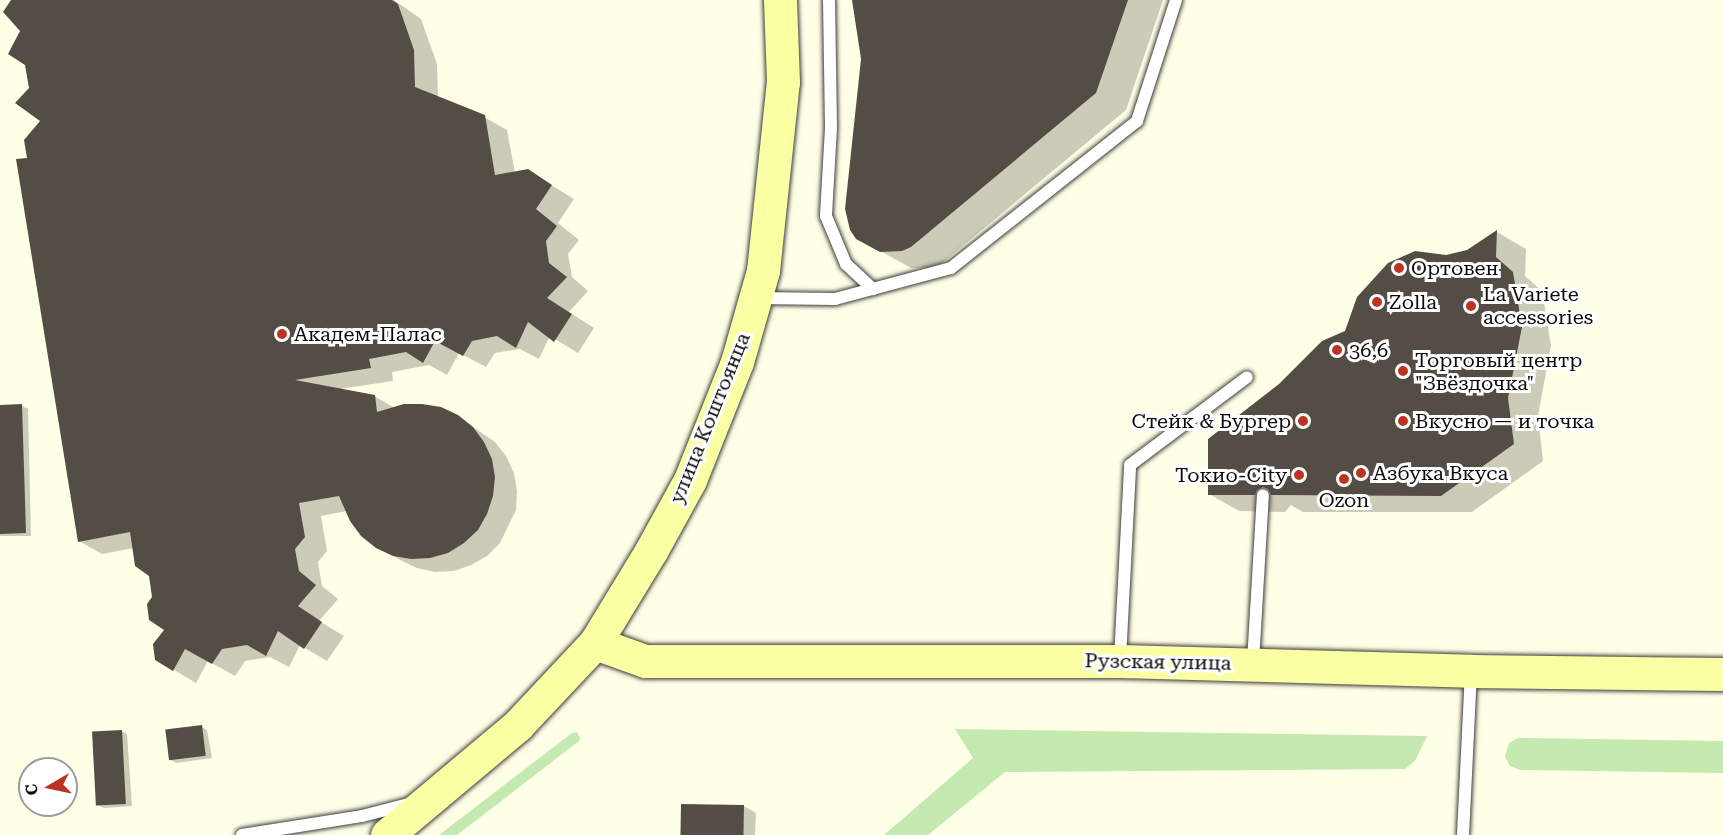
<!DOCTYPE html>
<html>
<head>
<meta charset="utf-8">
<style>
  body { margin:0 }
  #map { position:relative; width:1723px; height:835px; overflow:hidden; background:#fffee7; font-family:"Roboto Serif",serif }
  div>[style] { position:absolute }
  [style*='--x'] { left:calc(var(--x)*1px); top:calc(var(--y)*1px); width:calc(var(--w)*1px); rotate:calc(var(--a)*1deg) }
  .green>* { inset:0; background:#c4e9b1 }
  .shadow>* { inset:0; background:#0003 }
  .building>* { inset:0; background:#534d46; transform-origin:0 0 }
  .roads { filter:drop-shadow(0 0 2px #3d3d3d) drop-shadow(0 0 2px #3d3d3d) }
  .lane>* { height:12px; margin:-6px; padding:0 6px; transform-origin:6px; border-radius:6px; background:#fff }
  .secondary>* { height:33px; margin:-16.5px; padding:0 16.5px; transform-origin:16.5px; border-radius:16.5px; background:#f9ffa2 }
  .dots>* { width:16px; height:16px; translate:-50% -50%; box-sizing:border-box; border:3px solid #fff; border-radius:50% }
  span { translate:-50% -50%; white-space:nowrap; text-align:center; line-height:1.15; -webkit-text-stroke:6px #fff; paint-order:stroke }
  .poi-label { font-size:20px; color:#0a0a0a }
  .left { translate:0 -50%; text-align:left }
  .right { translate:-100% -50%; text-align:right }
  .street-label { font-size:20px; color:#0a0a0a }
  .north { position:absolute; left:18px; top:757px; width:60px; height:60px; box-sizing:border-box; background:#fff; border:2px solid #9d9d9d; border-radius:50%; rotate:261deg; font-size:16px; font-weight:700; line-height:24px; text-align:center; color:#0a0a0a }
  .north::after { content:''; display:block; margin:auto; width:21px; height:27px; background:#bb3421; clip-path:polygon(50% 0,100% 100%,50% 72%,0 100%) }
</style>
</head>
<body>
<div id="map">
  <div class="green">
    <i style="clip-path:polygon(955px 729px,1427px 736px,1415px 761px,1405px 769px,1005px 772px,928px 835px,884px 835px,973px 758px)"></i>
    <i style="clip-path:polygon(577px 732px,580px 738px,579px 741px,457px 835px,439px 835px,572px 733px)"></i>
    <i style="clip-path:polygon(1518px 738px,1723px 741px,1723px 773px,1520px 770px,1510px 766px,1505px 757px,1509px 743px)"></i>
  </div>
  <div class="shadow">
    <i style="clip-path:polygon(12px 0,394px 0,421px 19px,437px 64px,438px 97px,484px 117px,507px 130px,515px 173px,528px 171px,574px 199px,558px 223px,579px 240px,568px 254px,572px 277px,588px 291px,569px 312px,594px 328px,578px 353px,550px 336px,539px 359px,520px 349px,495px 353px,486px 367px,459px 353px,447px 375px,429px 365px,392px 372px,393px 381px,339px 389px,374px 396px,395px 408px,457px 416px,495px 442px,506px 456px,514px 473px,517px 491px,516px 510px,500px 543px,487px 556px,471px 565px,454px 571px,435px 572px,417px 568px,400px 560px,377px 546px,347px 511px,321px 516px,327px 551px,318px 562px,322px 586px,338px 599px,319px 621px,344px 636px,327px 661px,300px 645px,289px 667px,270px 657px,245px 661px,235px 676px,208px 661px,196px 683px,156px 659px,166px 630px,154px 598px,150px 575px,134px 548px,102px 554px,79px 541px,43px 121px,30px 88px,22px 31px)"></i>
    <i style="clip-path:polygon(854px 0,1163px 0,1126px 110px,941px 264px,933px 268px,911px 268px,857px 238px,863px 59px)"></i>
    <i style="clip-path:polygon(1497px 232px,1526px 249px,1525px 276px,1542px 291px,1551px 345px,1538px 416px,1543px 461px,1472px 512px,1303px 512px,1291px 505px,1285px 512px,1239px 511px,1209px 494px,1347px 332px,1446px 256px,1468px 252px)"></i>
    <i style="clip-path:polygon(0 406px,22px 406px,28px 409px,31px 536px,0 536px)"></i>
    <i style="clip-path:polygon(202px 727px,207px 730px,212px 758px,176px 763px,171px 760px)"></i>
    <i style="clip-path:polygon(121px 731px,127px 734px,132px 806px,104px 808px,98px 805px)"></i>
    <i style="clip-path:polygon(744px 806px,756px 813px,755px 835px,683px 835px)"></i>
  </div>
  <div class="building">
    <i style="clip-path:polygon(11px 0,392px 0,398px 4px,414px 50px,415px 87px,485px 115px,495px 175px,528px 169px,552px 185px,536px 209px,557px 226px,546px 241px,549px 263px,567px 277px,547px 298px,572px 314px,554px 342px,528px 322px,516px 348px,497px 336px,472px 341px,463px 356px,435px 341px,423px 363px,406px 352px,369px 359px,371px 368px,295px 380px,375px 395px,377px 412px,404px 404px,422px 404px,441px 407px,458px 415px,473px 427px,484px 442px,492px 459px,495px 477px,493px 496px,487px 514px,478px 530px,464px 543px,448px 553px,430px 558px,411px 559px,393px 556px,376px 548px,361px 536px,350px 521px,339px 496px,299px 503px,305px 537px,295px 549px,299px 571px,316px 585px,298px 606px,322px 622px,304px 649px,278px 631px,266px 656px,247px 645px,222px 649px,212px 664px,185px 649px,173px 671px,155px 660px,153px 644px,164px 630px,149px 620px,147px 604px,152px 597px,149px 576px,135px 566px,130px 532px,78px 542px,16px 159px,27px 158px,24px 140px,40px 121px,15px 103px,29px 88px,25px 65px,8px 54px,20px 31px,3px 12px)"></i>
    <i style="clip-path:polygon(852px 0,1128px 0,1096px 93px,911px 247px,902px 251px,880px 252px,856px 239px,850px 230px,845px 209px,861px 59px)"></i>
    <i style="clip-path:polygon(1497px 230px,1496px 257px,1513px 272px,1522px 327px,1508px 398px,1514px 444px,1441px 496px,1271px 495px,1268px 489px,1263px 487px,1257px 490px,1255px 495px,1208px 495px,1208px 439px,1279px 384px,1322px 341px,1345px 331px,1357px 297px,1388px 263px,1415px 251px,1446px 255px,1467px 250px)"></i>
    <i style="clip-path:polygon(22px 404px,26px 533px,0 534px,0 405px)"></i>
    <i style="left:202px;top:725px;width:31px;height:37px;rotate:83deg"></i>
    <i style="left:122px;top:730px;width:74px;height:30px;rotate:87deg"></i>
    <i style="left:681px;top:804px;width:63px;height:31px;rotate:1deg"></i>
  </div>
  <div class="roads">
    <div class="lane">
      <i style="--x:829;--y:0;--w:128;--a:89.1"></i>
      <i style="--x:831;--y:128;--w:88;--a:93.3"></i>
      <i style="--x:826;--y:216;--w:52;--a:67.4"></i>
      <i style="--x:846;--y:264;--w:37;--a:43"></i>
      <i style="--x:756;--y:298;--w:79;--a:0.7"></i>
      <i style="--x:835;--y:299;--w:120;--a:-15"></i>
      <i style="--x:951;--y:268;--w:237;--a:-38.3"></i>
      <i style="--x:1137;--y:121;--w:127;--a:-72.1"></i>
      <i style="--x:1120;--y:659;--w:194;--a:-87"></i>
      <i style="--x:1130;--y:465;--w:146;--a:-36.9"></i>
      <i style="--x:1253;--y:662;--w:167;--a:-86.6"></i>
      <i style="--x:242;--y:835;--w:121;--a:-9"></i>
      <i style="--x:362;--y:816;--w:49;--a:-14.3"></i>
      <i style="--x:1463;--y:835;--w:163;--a:-87.2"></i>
    </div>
    <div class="secondary">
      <i style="--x:595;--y:643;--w:53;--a:19.8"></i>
      <i style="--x:645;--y:661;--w:475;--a:0"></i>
      <i style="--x:1120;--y:661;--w:351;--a:1.6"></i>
      <i style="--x:1471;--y:671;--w:252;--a:0.7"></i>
      <i style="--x:387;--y:835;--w:170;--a:-40"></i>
      <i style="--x:517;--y:726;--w:114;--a:-46.8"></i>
      <i style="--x:595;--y:643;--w:108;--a:-58.7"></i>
      <i style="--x:651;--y:551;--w:81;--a:-61.2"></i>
      <i style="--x:690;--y:480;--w:127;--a:-68.3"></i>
      <i style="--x:737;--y:362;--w:95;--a:-74.1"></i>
      <i style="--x:763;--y:271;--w:190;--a:-84"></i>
      <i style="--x:783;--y:82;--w:82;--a:-92.1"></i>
    </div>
  </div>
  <div class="dots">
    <i style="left:1399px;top:268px;background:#bb3421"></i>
    <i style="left:1377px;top:302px;background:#bb3421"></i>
    <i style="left:1471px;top:306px;background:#bb3421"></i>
    <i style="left:282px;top:334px;background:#bb3421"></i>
    <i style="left:1337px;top:350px;background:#bb3421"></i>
    <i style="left:1403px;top:371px;background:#bb3421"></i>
    <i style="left:1303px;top:421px;background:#bb3421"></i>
    <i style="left:1403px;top:421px;background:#bb3421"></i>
    <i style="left:1361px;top:473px;background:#bb3421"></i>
    <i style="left:1299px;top:475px;background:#bb3421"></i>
    <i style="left:1344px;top:479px;background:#bb3421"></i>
  </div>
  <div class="poi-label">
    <span class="left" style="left:1411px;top:268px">Ортовен</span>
    <span class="left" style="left:1483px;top:306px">La Variete<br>accessories</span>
    <span class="left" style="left:1389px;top:302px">Zolla</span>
    <span class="left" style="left:294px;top:334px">Академ-Палас</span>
    <span class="left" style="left:1349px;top:350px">36,6</span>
    <span class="left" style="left:1415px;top:372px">Торговый центр<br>"Звёздочка"</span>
    <span class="right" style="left:1291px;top:421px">Стейк &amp; Бургер</span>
    <span class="left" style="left:1415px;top:421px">Вкусно — и точка</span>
    <span class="left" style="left:1373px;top:473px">Азбука Вкуса</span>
    <span class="right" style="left:1287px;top:475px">Токио-City</span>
    <span style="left:1344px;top:500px">Ozon</span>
  </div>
  <div class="street-label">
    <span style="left:710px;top:418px;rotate:-68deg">улица Коштоянца</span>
    <span style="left:1158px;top:662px;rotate:1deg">Рузская улица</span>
  </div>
  <div class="north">С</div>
</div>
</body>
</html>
